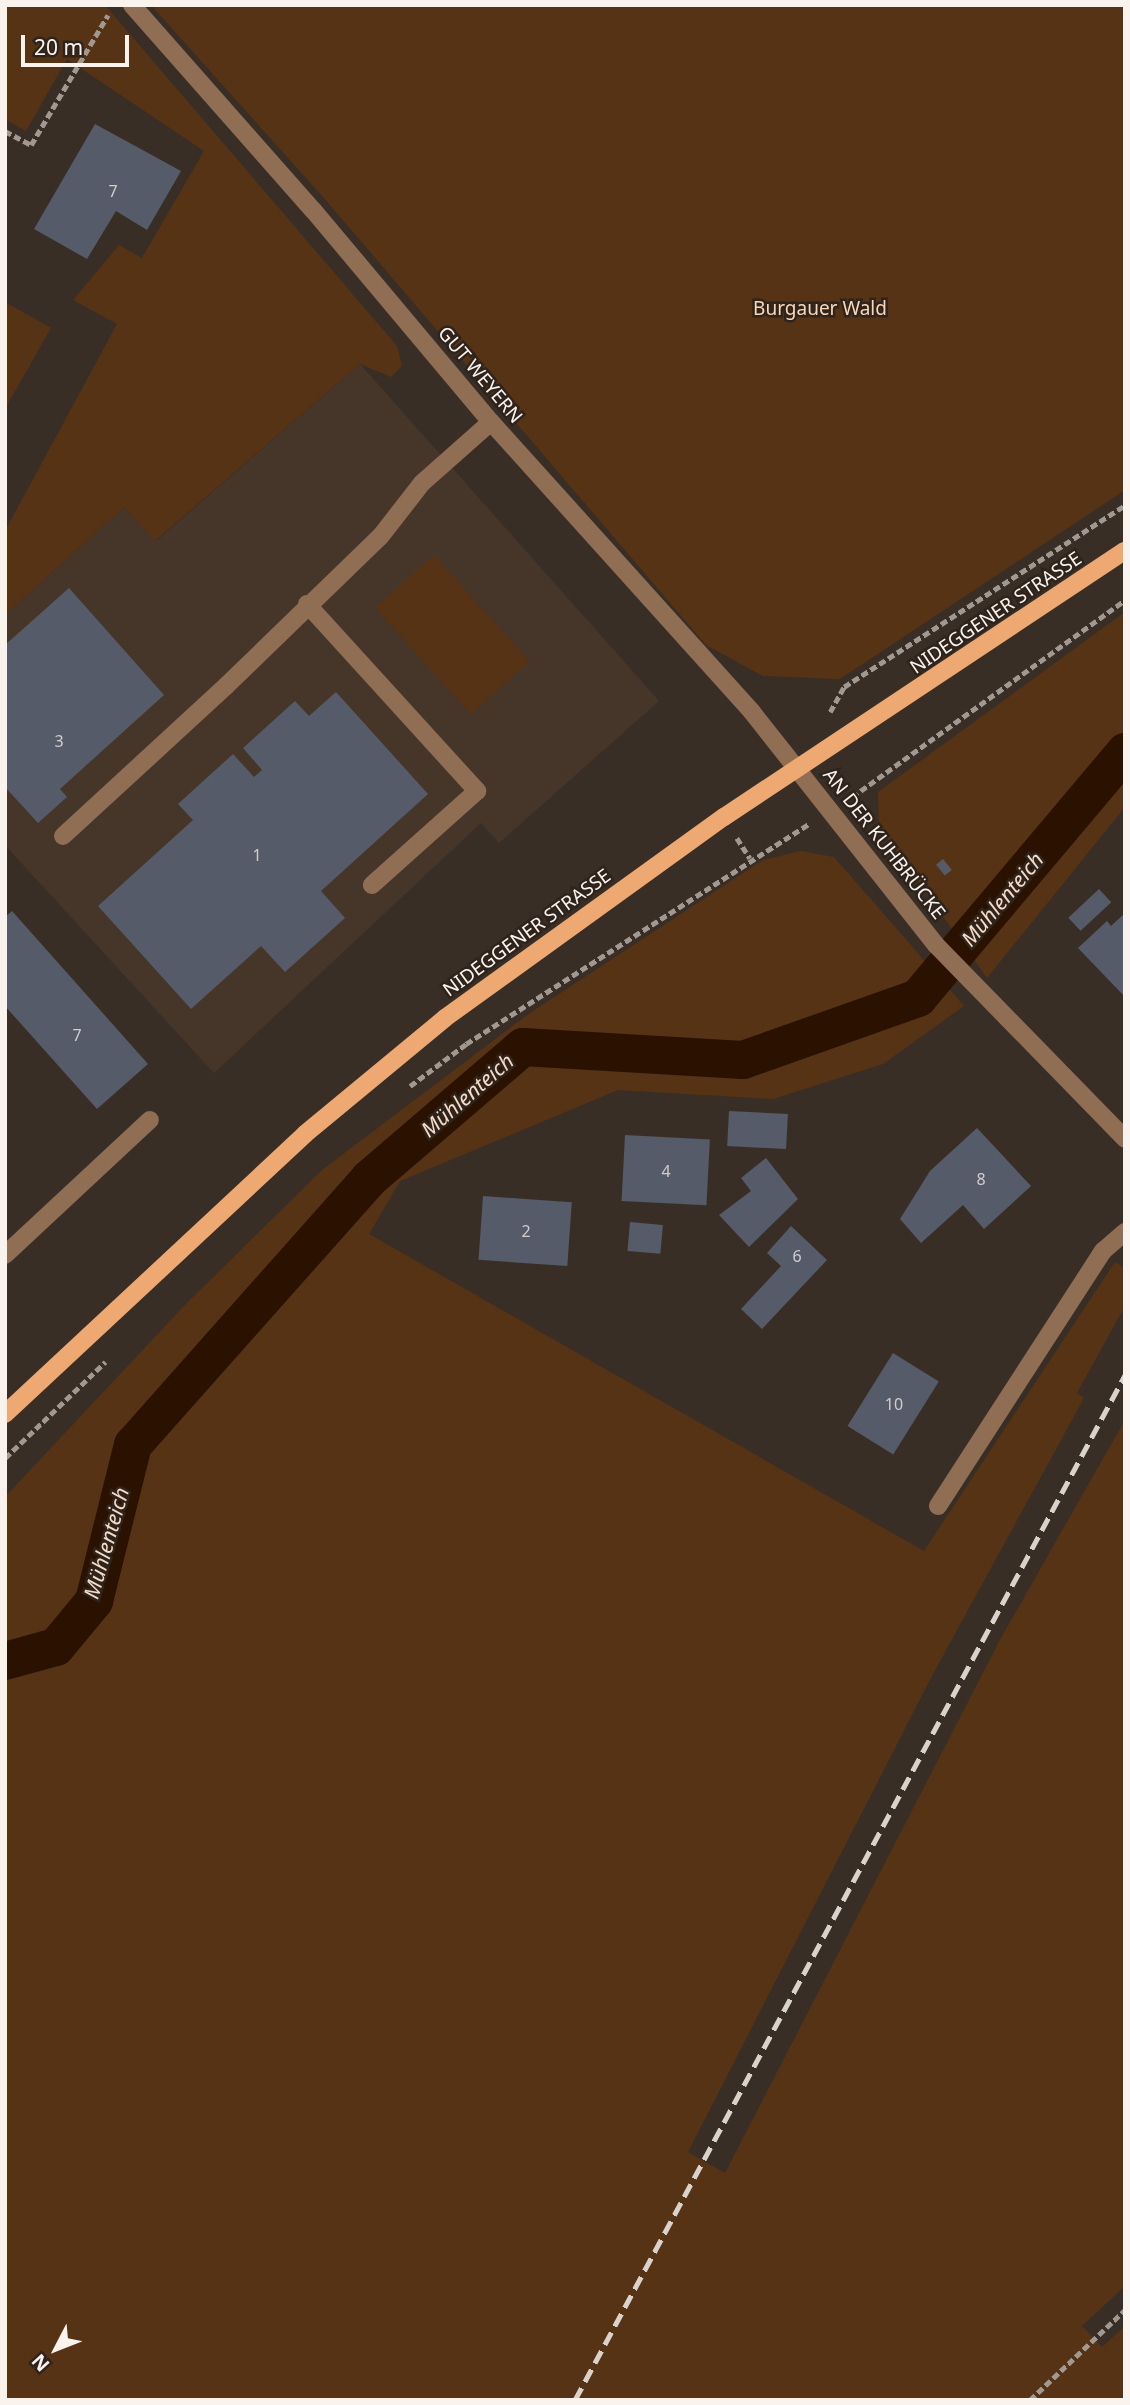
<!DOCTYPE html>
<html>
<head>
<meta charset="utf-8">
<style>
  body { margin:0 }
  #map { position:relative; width:1130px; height:2405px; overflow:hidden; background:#392e26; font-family:"Noto Sans",sans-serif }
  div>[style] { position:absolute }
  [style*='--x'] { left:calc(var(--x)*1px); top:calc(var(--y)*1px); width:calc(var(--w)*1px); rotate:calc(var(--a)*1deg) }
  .built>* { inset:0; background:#463629 }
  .green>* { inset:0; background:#563315; transform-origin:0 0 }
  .canal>* { height:38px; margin:-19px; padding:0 19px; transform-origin:19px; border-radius:19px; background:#2a1100 }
  .building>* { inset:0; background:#555b68; transform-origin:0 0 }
  .path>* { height:4.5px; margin-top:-2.25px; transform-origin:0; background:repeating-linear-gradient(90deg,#a19891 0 7px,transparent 0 10.5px) }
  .minor>* { height:18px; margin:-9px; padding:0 9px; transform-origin:9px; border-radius:9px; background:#906e54 }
  .major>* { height:18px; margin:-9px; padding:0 9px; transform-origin:9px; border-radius:9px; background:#eea972 }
  .rail>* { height:5px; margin-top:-2.5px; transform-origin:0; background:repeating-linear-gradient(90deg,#dad3cc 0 14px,transparent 0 21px) }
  span { translate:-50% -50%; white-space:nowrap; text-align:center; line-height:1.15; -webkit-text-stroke:5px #2f241c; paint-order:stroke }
  .number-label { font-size:16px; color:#d1cdcc }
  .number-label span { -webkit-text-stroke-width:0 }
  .park-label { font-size:19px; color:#fcd6b8 }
  .street-label { font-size:19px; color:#faf3ed }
  .water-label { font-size:21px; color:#f6dcc8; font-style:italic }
  .frame { position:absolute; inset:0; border:7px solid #faf3ed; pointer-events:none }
  .north { position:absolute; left:21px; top:2314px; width:70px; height:70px; -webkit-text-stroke:5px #2f241c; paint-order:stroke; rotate:228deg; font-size:19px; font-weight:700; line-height:28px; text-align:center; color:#faf3ed }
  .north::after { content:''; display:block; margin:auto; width:24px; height:32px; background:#faf3ed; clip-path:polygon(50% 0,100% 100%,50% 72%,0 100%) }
  .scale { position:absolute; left:21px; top:35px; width:108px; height:32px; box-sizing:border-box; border:4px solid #faf3ed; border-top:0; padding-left:9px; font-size:21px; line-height:24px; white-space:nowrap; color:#faf3ed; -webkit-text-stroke:5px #2f241c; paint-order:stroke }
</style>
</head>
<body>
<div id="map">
  <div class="built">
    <i style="clip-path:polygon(360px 364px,659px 701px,499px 843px,481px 823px,214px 1073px,5px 845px,5px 615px,124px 507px,156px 541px)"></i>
  </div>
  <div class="green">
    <i style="clip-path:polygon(5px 5px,105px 5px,397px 346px,402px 366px,391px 377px,360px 364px,155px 541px,124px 507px,5px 615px,5px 531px,117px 324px,73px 300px,119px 245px,142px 258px,204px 151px,67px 59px,26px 131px,5px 119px)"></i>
    <i style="clip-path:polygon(151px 5px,1125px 5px,1125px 490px,840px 679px,763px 676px,706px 645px,324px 198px)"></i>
    <i style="clip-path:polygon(5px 302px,51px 328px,5px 409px)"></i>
    <i style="left:434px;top:555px;width:143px;height:79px;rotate:48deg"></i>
    <i style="clip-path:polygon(1125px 612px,1125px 807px,987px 978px,879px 827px,878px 792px)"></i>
    <i style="clip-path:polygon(801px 851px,834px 857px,964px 1006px,883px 1064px,773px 1099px,618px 1090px,400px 1181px,369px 1234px,924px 1551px,1115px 1262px,1125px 1268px,1125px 1306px,1077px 1393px,1084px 1398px,933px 1674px,688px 2152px,725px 2173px,1001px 1638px,1125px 1420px,1125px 2286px,1082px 2326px,1102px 2347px,1125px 2326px,1125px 2400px,5px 2400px,5px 1497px,183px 1307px,322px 1170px,530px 1013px,763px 860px)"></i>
  </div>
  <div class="canal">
    <i style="--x:5;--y:1661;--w:53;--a:-15.4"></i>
    <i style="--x:56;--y:1647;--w:60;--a:-50.4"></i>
    <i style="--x:94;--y:1601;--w:161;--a:-76"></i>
    <i style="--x:133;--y:1445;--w:356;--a:-48.4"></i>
    <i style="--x:369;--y:1179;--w:203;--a:-40.6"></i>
    <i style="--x:523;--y:1047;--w:220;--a:3.4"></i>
    <i style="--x:743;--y:1060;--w:186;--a:-19.5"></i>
    <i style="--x:918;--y:998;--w:322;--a:-49.9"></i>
  </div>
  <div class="building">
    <i style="clip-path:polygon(95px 124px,181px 171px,147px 230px,116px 211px,87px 259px,34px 229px)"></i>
    <i style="clip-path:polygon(69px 588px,164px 695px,60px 789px,67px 797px,38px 823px,5px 787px,5px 645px)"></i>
    <i style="clip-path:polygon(336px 692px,428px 794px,321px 891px,345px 918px,285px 972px,261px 946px,191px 1009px,98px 906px,193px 820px,178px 804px,233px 754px,254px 777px,262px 770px,243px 748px,295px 701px,309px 716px)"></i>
    <i style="left:943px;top:859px;width:14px;height:9px;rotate:51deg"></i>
    <i style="left:1099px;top:889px;width:18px;height:42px;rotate:47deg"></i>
    <i style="clip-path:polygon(12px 911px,148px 1064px,97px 1109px,5px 1006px,5px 917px)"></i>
    <i style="clip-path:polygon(1125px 913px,1125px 997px,1078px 948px,1107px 921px,1111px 926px)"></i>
    <i style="left:729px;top:1111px;width:59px;height:35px;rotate:3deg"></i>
    <i style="clip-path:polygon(977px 1128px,1031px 1186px,984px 1229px,963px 1205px,921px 1243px,900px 1219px,930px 1171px)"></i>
    <i style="left:625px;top:1135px;width:85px;height:66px;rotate:3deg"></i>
    <i style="clip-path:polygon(766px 1158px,798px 1199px,749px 1247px,719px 1215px,751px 1191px,741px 1178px)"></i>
    <i style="left:483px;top:1196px;width:89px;height:64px;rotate:4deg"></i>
    <i style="left:630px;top:1222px;width:33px;height:29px;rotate:5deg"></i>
    <i style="clip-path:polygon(791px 1226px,827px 1260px,762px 1329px,741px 1309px,781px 1266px,767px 1253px)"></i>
    <i style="left:893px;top:1353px;width:54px;height:86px;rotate:32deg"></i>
  </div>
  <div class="path">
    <i style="--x:5;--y:131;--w:30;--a:28"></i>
    <i style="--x:31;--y:145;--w:151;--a:-59.4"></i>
    <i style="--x:830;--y:712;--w:29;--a:-61"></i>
    <i style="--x:844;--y:687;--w:335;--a:-32.9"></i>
    <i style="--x:852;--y:797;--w:337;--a:-35.8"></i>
    <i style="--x:737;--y:838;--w:24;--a:57"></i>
    <i style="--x:410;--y:1086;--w:70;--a:-36.9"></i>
    <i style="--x:466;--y:1044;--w:407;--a:-32.7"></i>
    <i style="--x:5;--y:1458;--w:139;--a:-43.8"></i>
    <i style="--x:1030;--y:2400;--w:131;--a:-43.5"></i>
  </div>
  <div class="minor">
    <i style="--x:132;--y:5;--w:273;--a:48.6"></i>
    <i style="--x:313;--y:210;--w:277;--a:50"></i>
    <i style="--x:491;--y:422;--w:390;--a:48"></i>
    <i style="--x:752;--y:712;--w:297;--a:51.7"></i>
    <i style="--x:936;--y:945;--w:271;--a:45.7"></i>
    <i style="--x:307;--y:604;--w:253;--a:47.7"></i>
    <i style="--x:477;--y:791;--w:141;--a:138.2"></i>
    <i style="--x:63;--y:836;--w:222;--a:-42.6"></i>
    <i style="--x:226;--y:686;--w:214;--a:-44.1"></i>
    <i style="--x:380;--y:537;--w:68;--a:-52.1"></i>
    <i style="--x:422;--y:483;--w:92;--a:-41.5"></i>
    <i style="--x:5;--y:1255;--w:198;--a:-43"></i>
    <i style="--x:938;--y:1506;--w:304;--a:-57.1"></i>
    <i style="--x:1103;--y:1251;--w:29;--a:-41"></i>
  </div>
  <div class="major">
    <i style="--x:5;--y:1414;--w:410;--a:-43"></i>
    <i style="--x:305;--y:1134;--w:182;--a:-39.6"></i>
    <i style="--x:445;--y:1018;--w:344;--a:-35.8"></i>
    <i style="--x:724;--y:817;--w:481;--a:-33.6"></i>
  </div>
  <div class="rail">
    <i style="--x:575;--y:2400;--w:1163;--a:-61.78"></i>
  </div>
  <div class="number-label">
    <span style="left:113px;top:191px">7</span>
    <span style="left:59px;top:741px">3</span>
    <span style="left:257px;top:855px">1</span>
    <span style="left:77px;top:1035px">7</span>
    <span style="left:666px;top:1171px">4</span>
    <span style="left:981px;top:1179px">8</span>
    <span style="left:526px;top:1231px">2</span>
    <span style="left:797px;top:1256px">6</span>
    <span style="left:894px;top:1404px">10</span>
  </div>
  <div class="park-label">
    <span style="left:820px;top:309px">Burgauer Wald</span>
  </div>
  <div class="street-label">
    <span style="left:480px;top:375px;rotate:50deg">GUT WEYERN</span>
    <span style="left:996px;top:613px;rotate:-34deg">NIDEGGENER STRASSE</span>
    <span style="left:884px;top:844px;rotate:52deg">AN DER KUHBRÜCKE</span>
    <span style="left:527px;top:933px;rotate:-36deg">NIDEGGENER STRASSE</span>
  </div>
  <div class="water-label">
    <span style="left:1002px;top:899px;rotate:-50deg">Mühlenteich</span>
    <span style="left:467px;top:1095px;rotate:-41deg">Mühlenteich</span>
    <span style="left:106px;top:1543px;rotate:-74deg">Mühlenteich</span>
  </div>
  <div class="frame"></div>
  <div class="north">N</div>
  <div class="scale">20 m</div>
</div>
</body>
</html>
